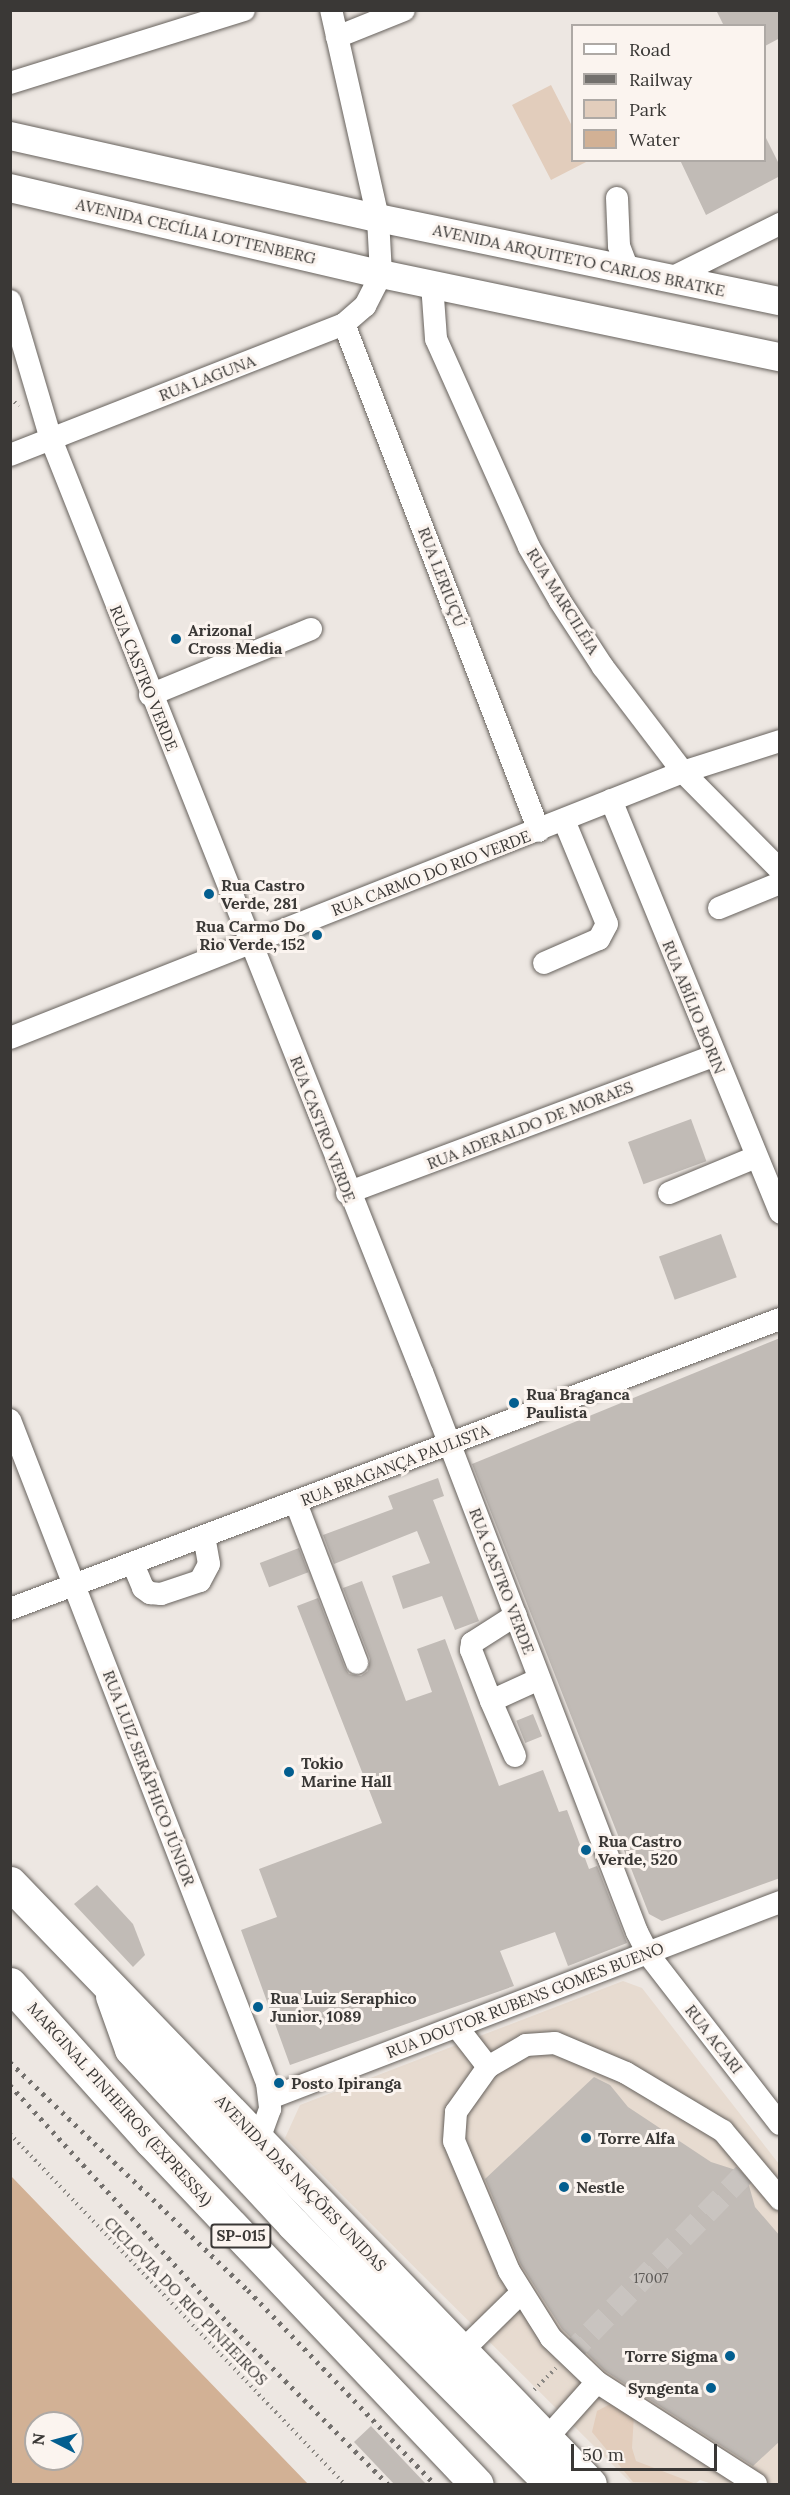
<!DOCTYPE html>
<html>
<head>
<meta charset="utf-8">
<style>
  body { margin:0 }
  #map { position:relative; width:790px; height:2495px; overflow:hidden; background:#ede7e2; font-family:Lora,serif }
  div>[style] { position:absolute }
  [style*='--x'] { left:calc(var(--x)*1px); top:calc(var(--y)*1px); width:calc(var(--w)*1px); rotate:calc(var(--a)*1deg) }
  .built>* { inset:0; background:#e7dbd0 }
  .green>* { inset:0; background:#e2cdbc }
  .water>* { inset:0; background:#d2b195 }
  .building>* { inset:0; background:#c1bbb6; transform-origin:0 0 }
  .minor-tunnel>* { height:22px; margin-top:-11px; transform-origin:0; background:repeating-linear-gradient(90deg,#c9c4c0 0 22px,transparent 0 33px) }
  .path>* { height:4px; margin-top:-2px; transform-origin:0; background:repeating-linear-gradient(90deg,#8b8884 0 1.5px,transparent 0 6px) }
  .roads { filter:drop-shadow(0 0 2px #67625d) drop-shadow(0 0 2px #67625d) }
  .minor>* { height:22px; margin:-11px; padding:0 11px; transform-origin:11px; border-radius:11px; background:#fff }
  .major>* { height:28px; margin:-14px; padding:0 14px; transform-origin:14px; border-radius:14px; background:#fff }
  .highway>* { height:33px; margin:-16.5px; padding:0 16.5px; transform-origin:16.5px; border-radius:16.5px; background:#fff }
  .rail>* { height:4.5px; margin-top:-2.25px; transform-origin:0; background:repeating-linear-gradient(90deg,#73706d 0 3px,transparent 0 9px) }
  .dots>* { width:16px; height:16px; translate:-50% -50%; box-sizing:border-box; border:3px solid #fbf4ef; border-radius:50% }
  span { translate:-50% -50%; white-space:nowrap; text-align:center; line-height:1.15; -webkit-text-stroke:6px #fbf4ef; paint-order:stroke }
  .number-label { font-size:14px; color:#5c5956 }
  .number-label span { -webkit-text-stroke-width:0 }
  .shield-label span { padding:2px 4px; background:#fbf4ef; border:2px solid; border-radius:4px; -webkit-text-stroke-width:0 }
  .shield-label { font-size:15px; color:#3a3836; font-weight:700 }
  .street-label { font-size:16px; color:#3a3836 }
  .poi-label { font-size:16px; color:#3a3836; font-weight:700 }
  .left { translate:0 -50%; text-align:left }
  .right { translate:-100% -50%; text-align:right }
  .frame { position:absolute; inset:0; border:12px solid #3a3836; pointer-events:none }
  .legend { position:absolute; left:571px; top:24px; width:195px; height:138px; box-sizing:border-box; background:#fbf4ef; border:2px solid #aea9a5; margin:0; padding:8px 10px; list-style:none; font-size:18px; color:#3a3836 }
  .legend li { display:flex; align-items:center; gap:12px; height:30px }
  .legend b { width:30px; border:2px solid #aea9a5 }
  .north { position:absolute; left:24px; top:2411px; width:60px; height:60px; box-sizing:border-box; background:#fbf4ef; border:2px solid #aea9a5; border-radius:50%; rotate:276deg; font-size:16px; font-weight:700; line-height:24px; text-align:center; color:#3a3836 }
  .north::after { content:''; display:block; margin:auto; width:21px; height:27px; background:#035e8f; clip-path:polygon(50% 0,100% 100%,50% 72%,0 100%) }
  .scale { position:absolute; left:571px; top:2444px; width:146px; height:27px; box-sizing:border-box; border:3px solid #3a3836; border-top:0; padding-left:8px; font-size:18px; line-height:21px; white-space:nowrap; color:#3a3836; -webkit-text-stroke:4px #fbf4ef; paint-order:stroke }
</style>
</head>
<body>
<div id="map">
  <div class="built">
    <i style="clip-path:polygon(623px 1981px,642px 1988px,779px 2164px,779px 2484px,712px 2484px,700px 2480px,695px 2484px,632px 2484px,285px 2138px,300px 2105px)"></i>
  </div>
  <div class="green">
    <i style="clip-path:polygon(551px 85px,572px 126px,572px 160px,588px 161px,551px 180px,512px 105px)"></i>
    <i style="clip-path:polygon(612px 2403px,634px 2415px,632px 2448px,636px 2461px,696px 2484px,633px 2482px,592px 2432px,597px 2411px)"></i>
  </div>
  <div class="water">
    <i style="clip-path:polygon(evenodd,10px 2176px,11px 2176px,308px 2484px,11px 2484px,10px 2176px,36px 2423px,72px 2423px,72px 2459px,36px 2459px,36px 2423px)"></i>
  </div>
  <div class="building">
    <i style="clip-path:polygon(716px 10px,780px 10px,780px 38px,765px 46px,765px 26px,724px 26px)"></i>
    <i style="clip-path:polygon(765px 136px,780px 166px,780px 176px,706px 215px,680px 160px,765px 160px)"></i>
    <i style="left:691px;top:1119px;width:45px;height:67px;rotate:70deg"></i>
    <i style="left:721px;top:1234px;width:46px;height:66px;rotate:70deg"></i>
    <i style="clip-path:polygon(780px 1338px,780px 1878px,662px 1921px,649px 1914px,472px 1464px)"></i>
    <i style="clip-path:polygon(438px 1478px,444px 1496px,433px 1500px,479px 1621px,455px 1630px,442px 1596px,403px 1609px,392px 1576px,430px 1563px,417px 1531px,334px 1564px,323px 1535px,393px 1509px,388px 1496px)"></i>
    <i style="left:299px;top:1548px;width:26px;height:42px;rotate:69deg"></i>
    <i style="clip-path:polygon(362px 1581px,406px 1701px,432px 1692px,417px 1649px,445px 1639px,499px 1786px,543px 1770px,559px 1812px,567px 1810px,589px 1869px,597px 1866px,627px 1943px,568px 1966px,555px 1932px,500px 1951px,514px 1986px,290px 2065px,241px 1930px,277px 1917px,259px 1869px,382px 1823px,297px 1606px,318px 1598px,345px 1668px,349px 1674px,361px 1676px,368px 1671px,370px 1659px,343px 1588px)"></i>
    <i style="left:533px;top:1714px;width:24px;height:18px;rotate:68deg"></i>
    <i style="clip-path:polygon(97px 1885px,133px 1924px,145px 1955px,133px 1967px,74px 1904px)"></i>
    <i style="clip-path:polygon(594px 2077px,610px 2085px,628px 2107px,711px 2162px,739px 2171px,748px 2182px,755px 2207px,780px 2236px,780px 2441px,753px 2466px,605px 2371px,562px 2329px,521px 2265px,485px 2179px)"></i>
    <i style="clip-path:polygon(371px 2426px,426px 2484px,394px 2484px,354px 2442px)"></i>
  </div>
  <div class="minor-tunnel">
    <i style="--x:568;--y:2356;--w:266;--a:-45.9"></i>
  </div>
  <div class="path">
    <i style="--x:10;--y:398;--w:12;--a:42"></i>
    <i style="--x:10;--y:2134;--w:484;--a:46.3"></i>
    <i style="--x:534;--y:2390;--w:31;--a:-45"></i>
  </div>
  <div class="roads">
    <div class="minor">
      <i style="--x:337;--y:37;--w:72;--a:-21.9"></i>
      <i style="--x:10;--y:83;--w:245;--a:-17.3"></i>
      <i style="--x:617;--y:198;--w:48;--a:87.6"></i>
      <i style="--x:619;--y:246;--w:26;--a:69"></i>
      <i style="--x:671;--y:278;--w:122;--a:-26.4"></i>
      <i style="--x:432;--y:284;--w:55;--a:85.8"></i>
      <i style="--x:436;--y:339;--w:228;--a:65.9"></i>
      <i style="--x:529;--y:547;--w:62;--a:60.1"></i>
      <i style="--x:560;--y:601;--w:79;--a:56.9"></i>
      <i style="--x:603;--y:667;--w:132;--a:52.7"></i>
      <i style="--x:683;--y:772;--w:138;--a:45.3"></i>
      <i style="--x:10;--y:301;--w:144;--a:73.5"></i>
      <i style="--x:51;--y:439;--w:1004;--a:68.32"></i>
      <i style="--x:422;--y:1372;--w:600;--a:69"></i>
      <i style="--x:637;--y:1932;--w:25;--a:63"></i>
      <i style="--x:648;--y:1954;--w:215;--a:52.2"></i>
      <i style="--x:344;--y:324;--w:543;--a:68.96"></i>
      <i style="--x:10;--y:455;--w:359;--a:-21.4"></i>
      <i style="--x:344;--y:324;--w:28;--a:-41"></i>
      <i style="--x:365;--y:306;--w:36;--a:-63"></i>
      <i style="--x:381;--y:274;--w:56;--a:-93.1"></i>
      <i style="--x:378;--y:218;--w:213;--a:-102.7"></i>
      <i style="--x:150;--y:695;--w:174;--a:-22.3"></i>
      <i style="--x:611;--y:800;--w:446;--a:67.7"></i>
      <i style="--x:719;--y:908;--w:66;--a:-22.3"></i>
      <i style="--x:544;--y:963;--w:60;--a:-23.6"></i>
      <i style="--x:599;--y:939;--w:17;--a:-62"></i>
      <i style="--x:607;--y:924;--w:113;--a:-112.5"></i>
      <i style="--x:10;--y:1038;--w:724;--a:-21.57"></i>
      <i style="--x:683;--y:772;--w:102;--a:-17.7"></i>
      <i style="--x:347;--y:1193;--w:391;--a:-20.5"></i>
      <i style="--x:669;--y:1193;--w:94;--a:-22.5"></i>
      <i style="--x:10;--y:1420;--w:711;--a:68.81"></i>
      <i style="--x:267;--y:2083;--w:26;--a:83"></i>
      <i style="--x:270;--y:2109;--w:32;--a:110"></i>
      <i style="--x:296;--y:1503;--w:171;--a:69.1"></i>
      <i style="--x:133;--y:1564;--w:26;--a:67"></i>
      <i style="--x:143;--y:1588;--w:9;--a:36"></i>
      <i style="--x:150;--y:1593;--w:11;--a:5"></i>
      <i style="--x:161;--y:1594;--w:41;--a:-18.4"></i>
      <i style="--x:200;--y:1581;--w:19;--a:-62"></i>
      <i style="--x:209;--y:1564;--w:27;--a:-100"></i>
      <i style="--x:10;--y:1609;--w:823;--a:-20.64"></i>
      <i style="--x:491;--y:1701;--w:55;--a:-111.4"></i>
      <i style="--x:471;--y:1650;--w:7;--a:-82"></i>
      <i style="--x:472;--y:1643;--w:52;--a:-32.5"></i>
      <i style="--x:515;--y:1756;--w:60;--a:-113.6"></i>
      <i style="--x:491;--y:1701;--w:53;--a:-24.6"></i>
      <i style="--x:457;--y:2027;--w:51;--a:52.2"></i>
      <i style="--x:270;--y:2098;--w:546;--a:-21.02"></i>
      <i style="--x:462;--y:2351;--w:81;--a:-44.5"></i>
      <i style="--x:546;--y:2439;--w:76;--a:-48.2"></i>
      <i style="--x:756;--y:2484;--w:189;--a:-147.3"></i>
      <i style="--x:597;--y:2382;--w:64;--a:-136.3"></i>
      <i style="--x:551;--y:2338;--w:79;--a:-122.1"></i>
      <i style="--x:509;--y:2271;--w:141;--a:-112.9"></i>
      <i style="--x:454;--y:2141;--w:29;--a:-86"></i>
      <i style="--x:456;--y:2112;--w:55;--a:-54.6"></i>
      <i style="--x:488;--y:2067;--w:44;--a:-30.1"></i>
      <i style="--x:526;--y:2045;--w:29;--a:-4"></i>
      <i style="--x:555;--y:2043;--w:77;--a:22.9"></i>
      <i style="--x:626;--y:2073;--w:113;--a:30.9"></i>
      <i style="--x:723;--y:2131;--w:89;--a:50"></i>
    </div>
    <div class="major">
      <i style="--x:10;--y:136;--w:377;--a:12.6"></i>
      <i style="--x:378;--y:218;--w:410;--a:11.7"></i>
      <i style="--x:10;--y:188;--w:381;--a:13.1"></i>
      <i style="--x:381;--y:274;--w:408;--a:11.8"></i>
    </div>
    <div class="highway">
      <i style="--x:10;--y:1883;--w:835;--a:46.02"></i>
      <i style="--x:10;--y:1984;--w:211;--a:48.1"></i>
      <i style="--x:151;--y:2141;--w:473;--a:46.5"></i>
      <i style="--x:112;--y:1996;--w:56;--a:70.3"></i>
      <i style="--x:131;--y:2049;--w:238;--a:47.2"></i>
      <i style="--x:293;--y:2224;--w:366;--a:45.2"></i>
    </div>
  </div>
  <div class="rail">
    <i style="--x:10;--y:2062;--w:330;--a:43.8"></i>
    <i style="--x:248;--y:2290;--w:269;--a:46.1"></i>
    <i style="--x:10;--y:2085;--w:323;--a:47.5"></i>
    <i style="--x:228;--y:2323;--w:227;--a:45.2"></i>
  </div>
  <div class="dots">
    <i style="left:176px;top:639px;background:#035e8f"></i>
    <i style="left:209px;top:894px;background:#035e8f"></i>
    <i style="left:317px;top:935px;background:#035e8f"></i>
    <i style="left:514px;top:1403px;background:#035e8f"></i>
    <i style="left:289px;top:1772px;background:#035e8f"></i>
    <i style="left:586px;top:1850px;background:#035e8f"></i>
    <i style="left:258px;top:2007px;background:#035e8f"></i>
    <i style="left:279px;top:2083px;background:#035e8f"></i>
    <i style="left:586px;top:2138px;background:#035e8f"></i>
    <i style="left:564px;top:2187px;background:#035e8f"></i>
    <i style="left:730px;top:2356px;background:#035e8f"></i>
    <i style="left:711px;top:2388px;background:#035e8f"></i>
  </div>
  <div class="number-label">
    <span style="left:651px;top:2278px">17007</span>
  </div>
  <div class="shield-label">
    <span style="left:241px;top:2236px">SP-015</span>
  </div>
  <div class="street-label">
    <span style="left:196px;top:231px;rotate:13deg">AVENIDA CECÍLIA LOTTENBERG</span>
    <span style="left:579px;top:260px;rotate:12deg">AVENIDA ARQUITETO CARLOS BRATKE</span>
    <span style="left:207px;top:378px;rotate:-21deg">RUA LAGUNA</span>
    <span style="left:442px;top:577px;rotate:69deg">RUA LERIUÇÚ</span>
    <span style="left:563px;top:601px;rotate:58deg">RUA MARCILÉIA</span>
    <span style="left:144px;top:678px;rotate:68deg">RUA CASTRO VERDE</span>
    <span style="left:431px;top:873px;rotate:-21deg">RUA CARMO DO RIO VERDE</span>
    <span style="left:694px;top:1007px;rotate:68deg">RUA ABÍLIO BORIN</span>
    <span style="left:530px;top:1125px;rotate:-21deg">RUA ADERALDO DE MORAES</span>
    <span style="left:323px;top:1129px;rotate:69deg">RUA CASTRO VERDE</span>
    <span style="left:395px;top:1465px;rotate:-21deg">RUA BRAGANÇA PAULISTA</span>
    <span style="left:502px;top:1581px;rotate:69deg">RUA CASTRO VERDE</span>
    <span style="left:149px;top:1778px;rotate:69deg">RUA LUIZ SERÁPHICO JÚNIOR</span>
    <span style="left:525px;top:2000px;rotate:-21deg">RUA DOUTOR RUBENS GOMES BUENO</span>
    <span style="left:714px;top:2039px;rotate:52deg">RUA ACARI</span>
    <span style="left:120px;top:2104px;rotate:48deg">MARGINAL PINHEIROS (EXPRESSA)</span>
    <span style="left:301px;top:2183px;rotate:46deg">AVENIDA DAS NAÇÕES UNIDAS</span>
    <span style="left:186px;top:2301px;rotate:46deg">CICLOVIA DO RIO PINHEIROS</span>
  </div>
  <div class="poi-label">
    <span class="left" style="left:188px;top:639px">Arizonal<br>Cross Media</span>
    <span class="left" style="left:221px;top:894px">Rua Castro<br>Verde, 281</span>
    <span class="right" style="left:305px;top:935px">Rua Carmo Do<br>Rio Verde, 152</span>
    <span class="left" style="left:526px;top:1403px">Rua Braganca<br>Paulista</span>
    <span class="left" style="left:301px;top:1772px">Tokio<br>Marine Hall</span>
    <span class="left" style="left:598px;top:1850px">Rua Castro<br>Verde, 520</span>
    <span class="left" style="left:270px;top:2007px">Rua Luiz Seraphico<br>Junior, 1089</span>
    <span class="left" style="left:291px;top:2083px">Posto Ipiranga</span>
    <span class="left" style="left:598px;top:2138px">Torre Alfa</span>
    <span class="left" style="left:576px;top:2187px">Nestle</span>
    <span class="right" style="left:718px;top:2356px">Torre Sigma</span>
    <span class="right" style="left:699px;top:2388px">Syngenta</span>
  </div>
  <div class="frame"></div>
  <ul class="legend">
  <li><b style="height:8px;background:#fff"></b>Road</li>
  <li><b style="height:8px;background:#73706d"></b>Railway</li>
  <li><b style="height:16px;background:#e2cdbc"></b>Park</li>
  <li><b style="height:16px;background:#d2b195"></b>Water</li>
  </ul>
  <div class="north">N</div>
  <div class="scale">50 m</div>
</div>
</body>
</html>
